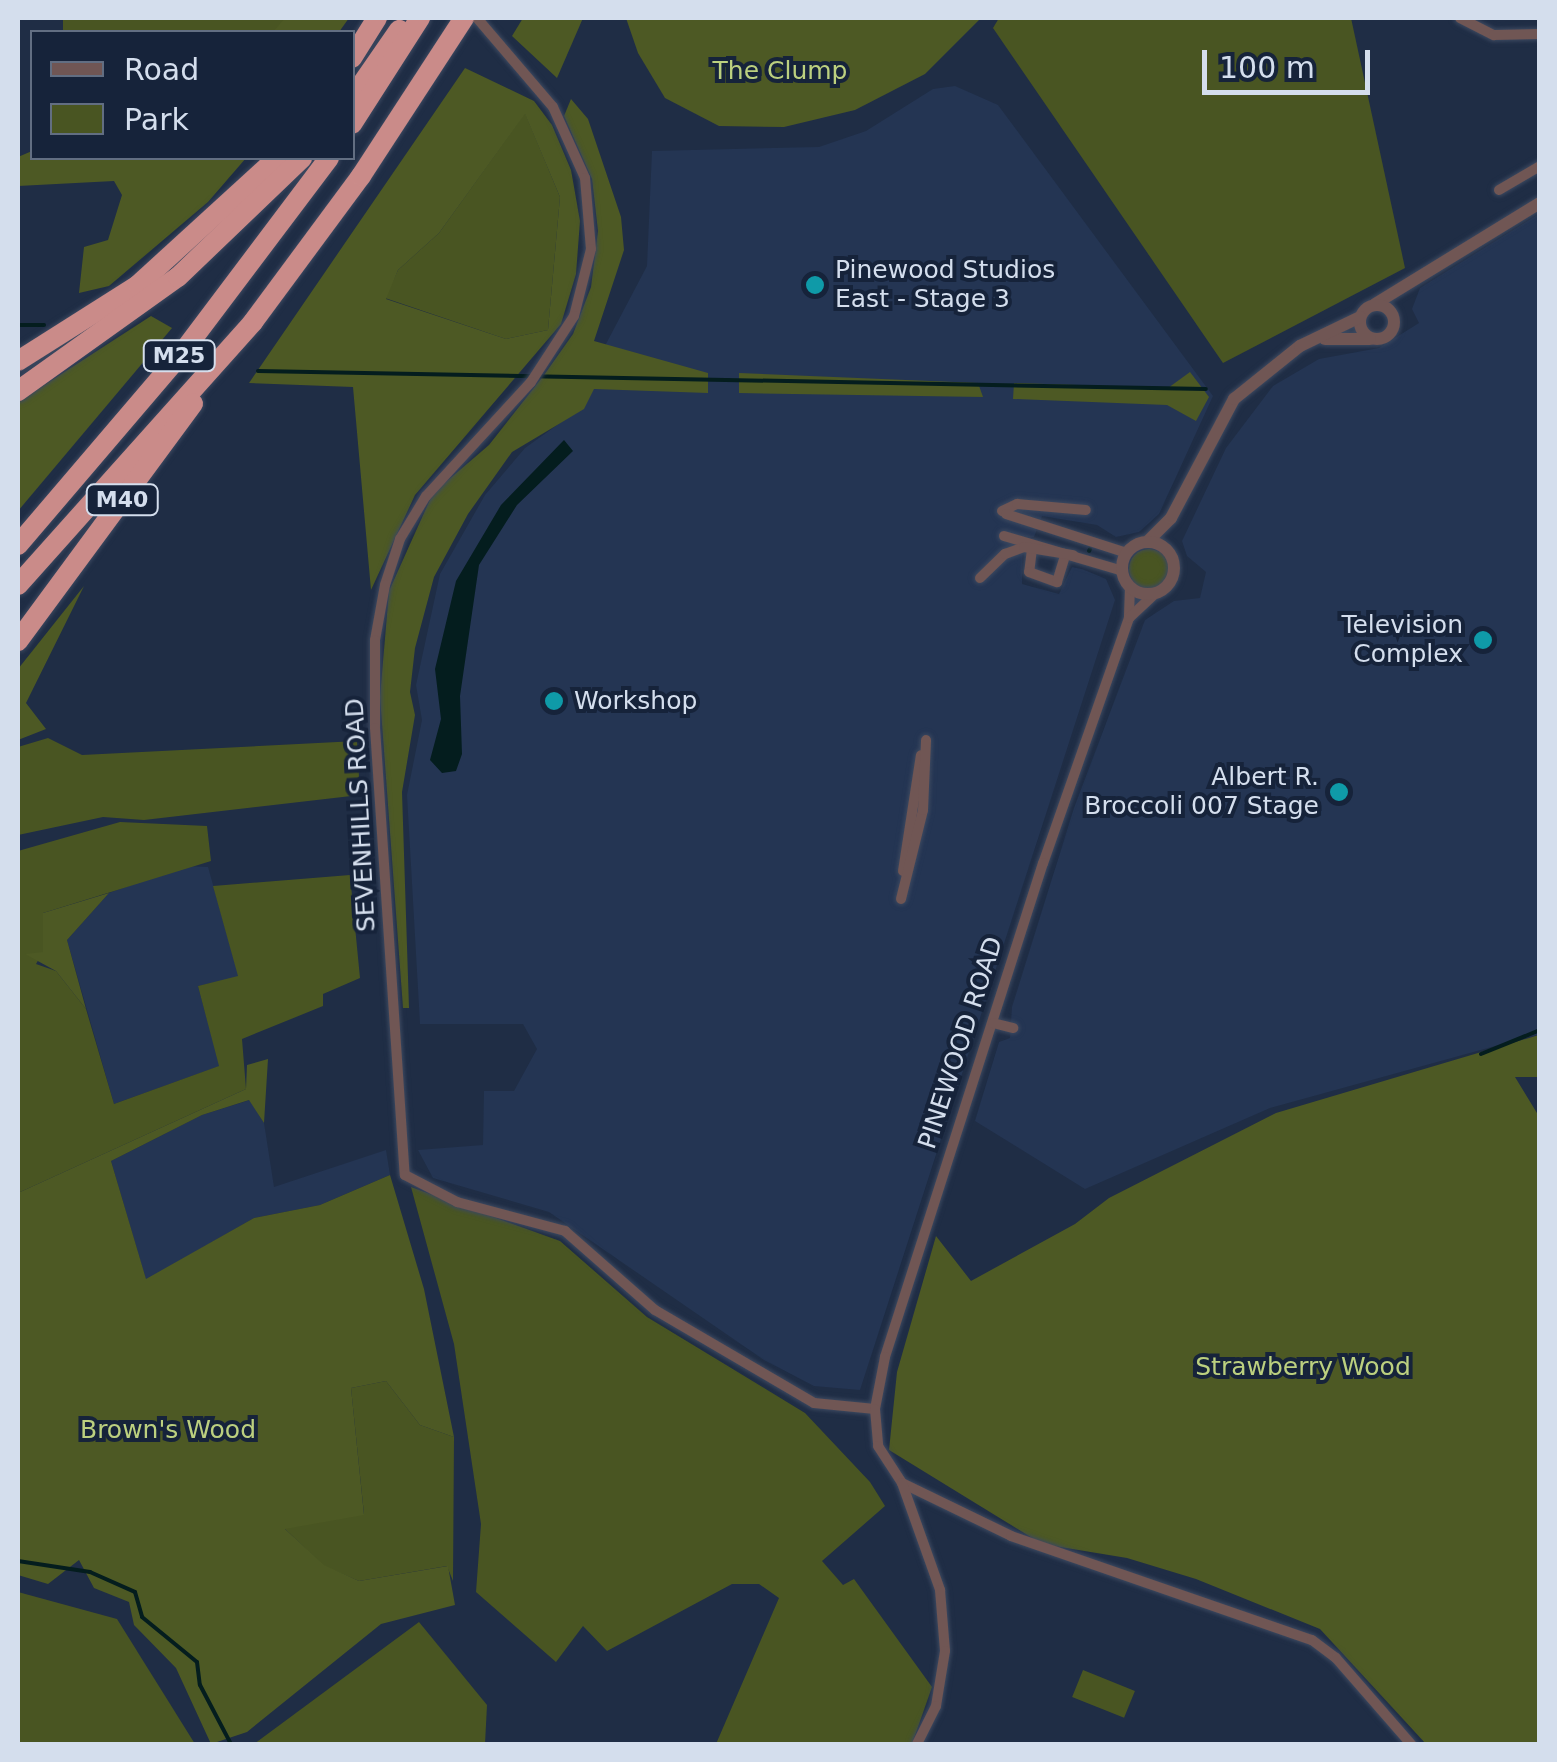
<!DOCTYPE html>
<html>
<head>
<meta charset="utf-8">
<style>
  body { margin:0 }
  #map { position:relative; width:1557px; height:1762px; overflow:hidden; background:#1f2d45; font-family:"DejaVu Sans",sans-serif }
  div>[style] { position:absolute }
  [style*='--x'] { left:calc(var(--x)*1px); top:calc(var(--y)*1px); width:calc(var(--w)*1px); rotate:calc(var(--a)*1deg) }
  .built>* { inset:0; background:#243553 }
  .green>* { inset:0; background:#495522; transform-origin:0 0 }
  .round { border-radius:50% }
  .forest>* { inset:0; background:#4d5924 }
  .water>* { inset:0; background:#041d1e }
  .stream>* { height:4px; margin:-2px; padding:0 2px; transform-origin:2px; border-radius:2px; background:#041d1e }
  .roads { filter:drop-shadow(0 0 2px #3c4960) drop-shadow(0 0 2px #3c4960) }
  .minor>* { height:10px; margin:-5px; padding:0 5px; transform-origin:5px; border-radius:5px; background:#705654 }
  .tertiary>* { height:12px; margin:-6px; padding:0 6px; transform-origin:6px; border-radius:6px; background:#705654 }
  .tertiary>.ring { margin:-6px; padding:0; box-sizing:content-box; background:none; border:12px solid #705654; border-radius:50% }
  .motorway>* { height:20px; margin:-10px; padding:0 10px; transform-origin:10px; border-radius:10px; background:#ca8b89 }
  .dots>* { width:28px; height:28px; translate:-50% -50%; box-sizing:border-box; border:5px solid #16233a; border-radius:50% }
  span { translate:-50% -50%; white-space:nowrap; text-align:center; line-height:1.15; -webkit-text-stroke:8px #16233a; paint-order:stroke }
  .shield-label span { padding:2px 8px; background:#16233a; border:2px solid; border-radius:8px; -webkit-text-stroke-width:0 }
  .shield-label { font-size:22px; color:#d4deed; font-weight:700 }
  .park-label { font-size:25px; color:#bcd07f }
  .poi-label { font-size:25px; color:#d4deed }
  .left { translate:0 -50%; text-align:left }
  .right { translate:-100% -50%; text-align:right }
  .street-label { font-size:25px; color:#d4deed }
  .frame { position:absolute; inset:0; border:20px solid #d4deed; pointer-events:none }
  .legend { position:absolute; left:30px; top:30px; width:325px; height:130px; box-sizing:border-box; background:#16233a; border:2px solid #626e82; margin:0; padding:12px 18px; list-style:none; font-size:30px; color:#d4deed }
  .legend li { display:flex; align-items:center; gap:20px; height:50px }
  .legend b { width:50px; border:2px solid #626e82 }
  .scale { position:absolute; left:1202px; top:50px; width:168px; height:45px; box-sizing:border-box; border:5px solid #d4deed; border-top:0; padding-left:12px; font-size:30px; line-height:35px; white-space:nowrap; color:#d4deed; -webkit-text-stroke:8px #16233a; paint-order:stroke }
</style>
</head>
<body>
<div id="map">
  <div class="built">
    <i style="clip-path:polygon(955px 86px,998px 105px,1213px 396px,1159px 514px,1139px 532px,1116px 537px,1097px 525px,1042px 516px,1034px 537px,1023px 538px,1022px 584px,1059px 594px,1072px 567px,1082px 569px,1106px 579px,1115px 600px,860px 1390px,814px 1386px,764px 1360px,549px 1212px,433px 1178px,418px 1150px,483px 1145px,484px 1091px,514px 1091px,537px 1049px,523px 1024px,420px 1024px,407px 795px,422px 720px,416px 685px,440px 574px,485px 495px,525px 448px,567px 418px,647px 266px,652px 151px,819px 147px,866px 131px,933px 89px)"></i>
    <i style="clip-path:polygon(1539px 214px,1539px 1034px,1270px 1108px,1085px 1189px,975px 1121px,999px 1042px,1010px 1038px,1012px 1007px,1074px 808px,1145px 620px,1174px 601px,1200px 598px,1206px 572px,1187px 556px,1182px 541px,1226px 448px,1273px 386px,1319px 359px,1379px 348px,1419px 323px,1412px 309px,1420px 288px)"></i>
    <i style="clip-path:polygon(185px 866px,208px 867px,239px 977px,198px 986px,220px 1066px,114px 1104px,67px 940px,109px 893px)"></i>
    <i style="clip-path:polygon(250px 1100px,264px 1123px,274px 1187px,386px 1150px,390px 1175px,320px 1205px,254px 1218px,146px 1280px,111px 1161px,202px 1115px)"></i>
  </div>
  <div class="green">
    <i style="left:63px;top:18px;width:222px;height:15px"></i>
    <i style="clip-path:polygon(999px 18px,1351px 18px,1405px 268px,1223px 363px,993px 28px)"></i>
    <i style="clip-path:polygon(525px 113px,560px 197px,548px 330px,506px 339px,385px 298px,398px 270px,439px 233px)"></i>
    <i class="round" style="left:1129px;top:549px;width:40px;height:40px"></i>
    <i style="clip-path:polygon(48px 738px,82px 755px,357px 741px,360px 795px,144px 820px,103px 817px,18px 835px,18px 747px)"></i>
    <i style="clip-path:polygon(120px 822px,207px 826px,211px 861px,43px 913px,43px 952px,36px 964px,56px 971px,86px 1009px,114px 1104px,219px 1066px,198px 986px,238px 976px,213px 886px,350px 875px,360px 978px,323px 994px,323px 1006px,242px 1039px,246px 1089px,18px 1193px,18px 851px)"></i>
    <i style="clip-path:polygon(411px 1187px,560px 1241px,647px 1317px,805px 1413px,870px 1482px,885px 1506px,822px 1561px,843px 1585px,854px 1579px,932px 1687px,912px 1744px,716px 1744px,779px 1598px,759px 1584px,732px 1584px,607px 1651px,583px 1626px,556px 1662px,476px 1592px,481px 1524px,454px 1344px)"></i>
    <i style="clip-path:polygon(386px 1381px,420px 1425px,454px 1437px,453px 1581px,447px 1566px,359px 1581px,324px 1566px,284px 1528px,364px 1514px,351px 1388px)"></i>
    <i style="clip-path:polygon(18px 1592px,117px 1619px,195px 1744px,18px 1744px)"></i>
    <i style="clip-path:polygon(419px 1622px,487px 1705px,485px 1744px,254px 1744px)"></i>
    <i style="left:1083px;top:1670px;width:56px;height:29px;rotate:22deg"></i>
  </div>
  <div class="forest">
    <i style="clip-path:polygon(285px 18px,349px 18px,339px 32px,273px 32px)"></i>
    <i style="clip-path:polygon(523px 18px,583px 18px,557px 78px,512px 36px)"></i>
    <i style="clip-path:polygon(626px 18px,981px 18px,925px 74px,855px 110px,784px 127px,719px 126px,665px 98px,638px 53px)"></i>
    <i style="clip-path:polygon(evenodd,465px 68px,534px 101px,552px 125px,571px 170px,580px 221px,576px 274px,561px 324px,415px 495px,371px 590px,353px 387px,249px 383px,465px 68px,525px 114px,560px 197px,548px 330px,506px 339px,386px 299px,398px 270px,439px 233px,525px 114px)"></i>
    <i style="clip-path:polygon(571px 99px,588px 119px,621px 217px,624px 250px,594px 341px,708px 373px,708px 393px,594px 389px,584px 409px,512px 452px,468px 514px,434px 577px,415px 648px,410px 692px,415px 715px,402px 792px,409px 1008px,403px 1008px,380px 697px,389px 591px,433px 493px,489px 445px,544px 375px,573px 334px,591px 287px,598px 231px,592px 179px,564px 116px)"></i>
    <i style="clip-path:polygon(32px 151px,32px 158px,246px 158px,208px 202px,109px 286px,79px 293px,84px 247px,108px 240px,122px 195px,114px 181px,18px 186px,18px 157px)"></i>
    <i style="clip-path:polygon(151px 316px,172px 328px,18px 511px,18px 402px)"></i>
    <i style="clip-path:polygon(1190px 372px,1209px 397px,1196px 421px,1167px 405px,1013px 399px,1014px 383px,1168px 388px)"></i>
    <i style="clip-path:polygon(739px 373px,978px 383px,983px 397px,739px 393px)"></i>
    <i style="clip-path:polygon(84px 586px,26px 703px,46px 729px,18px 740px,18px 669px)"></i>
    <i style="clip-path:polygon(109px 893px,67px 940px,86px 1009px,56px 971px,25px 954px,43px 952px,43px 913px)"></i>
    <i style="clip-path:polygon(1539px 1035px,1539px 1077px,1515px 1077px,1540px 1118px,1539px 1744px,1426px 1744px,1320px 1629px,1196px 1579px,1127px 1558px,1042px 1544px,889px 1450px,897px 1372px,936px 1236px,971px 1281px,1075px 1224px,1109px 1198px,1276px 1113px)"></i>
    <i style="clip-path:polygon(268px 1059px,264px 1123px,249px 1100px,202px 1115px,111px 1161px,146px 1279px,254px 1218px,320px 1205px,390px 1175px,424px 1289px,454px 1437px,420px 1425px,386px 1381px,351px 1388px,364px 1515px,285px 1529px,324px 1565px,359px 1581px,448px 1566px,455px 1605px,381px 1624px,247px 1732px,211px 1744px,176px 1668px,134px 1625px,129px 1602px,94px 1588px,79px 1560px,48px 1584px,18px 1575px,18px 1193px,246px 1089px,247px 1065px)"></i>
  </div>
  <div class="water">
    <i style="clip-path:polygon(564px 440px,573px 451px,517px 505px,479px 565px,460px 696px,462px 754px,456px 771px,442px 773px,430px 760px,441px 719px,435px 669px,456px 581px,501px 505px)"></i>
  </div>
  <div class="stream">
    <i style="--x:18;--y:325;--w:26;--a:0"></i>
    <i style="--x:258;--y:371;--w:948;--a:1.09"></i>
    <i style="--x:1089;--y:551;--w:2;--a:-63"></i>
    <i style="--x:1481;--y:1054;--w:64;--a:-22.1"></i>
    <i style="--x:18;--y:1561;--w:73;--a:8.7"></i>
    <i style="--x:90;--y:1572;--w:49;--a:24"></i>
    <i style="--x:135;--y:1592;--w:26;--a:74"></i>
    <i style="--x:142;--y:1617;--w:71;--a:39.3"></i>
    <i style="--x:197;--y:1662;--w:23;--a:83"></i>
    <i style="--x:200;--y:1685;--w:67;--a:62.3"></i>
  </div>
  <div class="roads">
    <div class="minor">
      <i style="--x:477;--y:18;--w:117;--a:49.5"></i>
      <i style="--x:553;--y:107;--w:78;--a:65.7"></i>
      <i style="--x:585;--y:178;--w:71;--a:85.2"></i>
      <i style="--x:591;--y:249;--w:69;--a:104.2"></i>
      <i style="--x:574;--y:316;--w:79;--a:123.1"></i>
      <i style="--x:531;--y:382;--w:155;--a:132.6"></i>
      <i style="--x:426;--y:496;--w:50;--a:121.2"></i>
      <i style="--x:400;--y:539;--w:48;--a:108.1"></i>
      <i style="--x:385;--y:585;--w:56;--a:100.3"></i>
      <i style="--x:375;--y:640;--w:88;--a:90"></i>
      <i style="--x:375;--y:728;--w:448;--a:86.2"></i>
      <i style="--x:405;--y:1175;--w:59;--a:27.4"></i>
      <i style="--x:457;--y:1202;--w:112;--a:15"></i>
      <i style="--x:565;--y:1231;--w:120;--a:41.3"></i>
      <i style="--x:655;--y:1310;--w:184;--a:30.3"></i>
      <i style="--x:814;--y:1403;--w:61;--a:5.6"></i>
      <i style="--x:1460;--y:18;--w:38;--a:27"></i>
      <i style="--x:1494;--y:35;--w:46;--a:-1.2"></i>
      <i style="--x:1499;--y:190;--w:48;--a:-30.3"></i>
      <i style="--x:1002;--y:511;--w:17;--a:-25"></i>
      <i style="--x:1017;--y:504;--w:69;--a:5"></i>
      <i style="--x:1006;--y:514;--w:127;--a:17.9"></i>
      <i style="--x:1004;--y:536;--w:124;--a:16.4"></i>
      <i style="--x:1032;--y:549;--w:23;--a:97"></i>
      <i style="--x:1029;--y:572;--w:30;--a:20"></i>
      <i style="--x:1057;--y:582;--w:27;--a:-73"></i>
      <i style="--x:980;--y:578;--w:35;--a:-44"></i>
      <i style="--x:1005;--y:554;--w:20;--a:-20"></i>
      <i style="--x:1024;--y:547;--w:50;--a:9.3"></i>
      <i style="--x:1130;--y:587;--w:31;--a:92"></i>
      <i style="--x:1129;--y:618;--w:260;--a:109.3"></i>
      <i style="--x:1043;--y:863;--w:519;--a:107.74"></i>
      <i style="--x:885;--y:1357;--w:53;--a:100.9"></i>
      <i style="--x:875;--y:1409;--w:37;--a:85"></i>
      <i style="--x:878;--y:1446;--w:44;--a:57"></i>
      <i style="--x:902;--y:1483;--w:121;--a:25.9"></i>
      <i style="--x:1011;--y:1536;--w:318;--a:19.1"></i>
      <i style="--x:1312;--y:1640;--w:30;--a:37"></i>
      <i style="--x:1336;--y:1658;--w:114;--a:48.9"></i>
      <i style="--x:1129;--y:618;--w:37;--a:-43"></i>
      <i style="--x:903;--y:871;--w:117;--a:-81.2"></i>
      <i style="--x:901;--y:899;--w:92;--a:-76.1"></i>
      <i style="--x:923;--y:810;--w:70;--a:-87.5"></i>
      <i style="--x:993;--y:1023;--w:21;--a:14"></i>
      <i style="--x:902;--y:1483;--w:114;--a:70.4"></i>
      <i style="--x:940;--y:1590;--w:61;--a:85.3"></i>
      <i style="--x:945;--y:1651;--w:56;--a:99.3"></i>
      <i style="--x:936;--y:1706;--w:42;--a:116.6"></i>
    </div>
    <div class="tertiary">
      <i style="--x:1375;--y:304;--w:193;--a:-31.5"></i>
      <i class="ring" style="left:1360px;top:305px;width:22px;height:22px"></i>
      <i style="--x:1325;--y:339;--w:45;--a:0"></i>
      <i style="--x:1147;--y:542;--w:34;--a:-45"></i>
      <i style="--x:1171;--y:518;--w:135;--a:-62.1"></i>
      <i style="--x:1234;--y:399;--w:85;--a:-38.8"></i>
      <i style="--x:1300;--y:346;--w:67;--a:-25.8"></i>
      <i class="ring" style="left:1122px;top:542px;width:40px;height:40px"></i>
    </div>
    <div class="motorway">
      <i style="--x:352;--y:58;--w:47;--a:-58"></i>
      <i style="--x:352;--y:98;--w:83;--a:-55.3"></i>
      <i style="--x:352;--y:124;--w:126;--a:-57.3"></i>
      <i style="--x:18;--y:361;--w:142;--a:-32.3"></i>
      <i style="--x:138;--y:285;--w:188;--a:-42.4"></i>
      <i style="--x:18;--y:391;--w:196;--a:-35.5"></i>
      <i style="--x:178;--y:277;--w:172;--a:-43.8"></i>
      <i style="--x:18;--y:545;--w:253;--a:-49.5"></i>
      <i style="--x:182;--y:353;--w:244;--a:-53"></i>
      <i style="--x:18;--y:585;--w:353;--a:-48.2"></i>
      <i style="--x:253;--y:322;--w:182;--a:-53.5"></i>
      <i style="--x:361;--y:176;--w:189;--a:-56.9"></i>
      <i style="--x:18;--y:641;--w:295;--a:-53.6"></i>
    </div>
  </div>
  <div class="dots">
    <i style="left:815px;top:285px;background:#0f9aa8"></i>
    <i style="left:1483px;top:640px;background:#0f9aa8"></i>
    <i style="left:554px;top:701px;background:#0f9aa8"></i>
    <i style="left:1339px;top:792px;background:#0f9aa8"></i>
  </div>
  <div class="shield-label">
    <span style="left:179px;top:356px">M25</span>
    <span style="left:122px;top:500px">M40</span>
  </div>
  <div class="park-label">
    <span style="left:780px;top:71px">The Clump</span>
    <span style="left:1303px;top:1367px">Strawberry Wood</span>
    <span style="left:168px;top:1430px">Brown's Wood</span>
  </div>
  <div class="poi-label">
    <span class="left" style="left:835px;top:285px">Pinewood Studios<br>East - Stage 3</span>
    <span class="right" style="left:1463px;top:640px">Television<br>Complex</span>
    <span class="left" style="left:574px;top:701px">Workshop</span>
    <span class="right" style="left:1319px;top:792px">Albert R.<br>Broccoli 007 Stage</span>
  </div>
  <div class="street-label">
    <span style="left:361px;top:815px;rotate:-93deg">SEVENHILLS ROAD</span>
    <span style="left:961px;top:1043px;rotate:-72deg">PINEWOOD ROAD</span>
  </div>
  <div class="frame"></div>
  <ul class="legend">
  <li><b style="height:12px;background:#705654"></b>Road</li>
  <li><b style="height:28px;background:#495522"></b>Park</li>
  </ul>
  <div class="scale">100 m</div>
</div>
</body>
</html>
